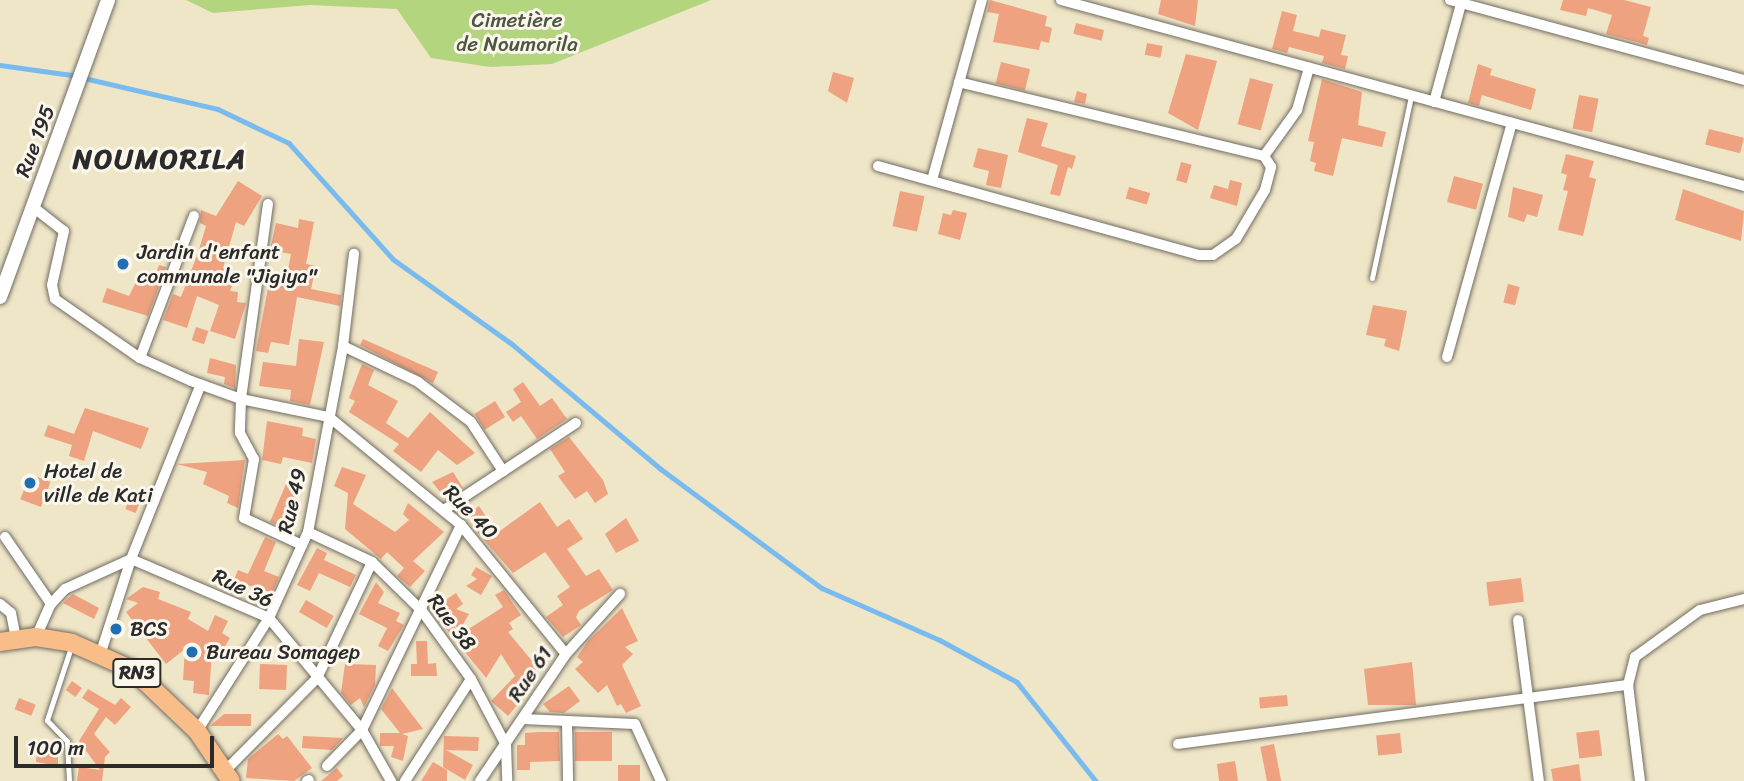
<!DOCTYPE html>
<html>
<head>
<meta charset="utf-8">
<style>
  body { margin:0 }
  #map { position:relative; width:1744px; height:781px; overflow:hidden; background:#efe5c7; font-family:Sriracha,sans-serif }
  div>[style] { position:absolute }
  [style*='--x'] { left:calc(var(--x)*1px); top:calc(var(--y)*1px); width:calc(var(--w)*1px); rotate:calc(var(--a)*1deg) }
  .green>* { inset:0; background:#b3d57e }
  .stream>* { height:4.5px; margin:-2.25px; padding:0 2.25px; transform-origin:2.25px; border-radius:2.25px; background:#79bbee }
  .building>* { inset:0; background:#eea27f; transform-origin:0 0 }
  .roads { filter:drop-shadow(0 0 2px #706c62) drop-shadow(0 0 2px #706c62) }
  .service>* { height:5px; margin:-2.5px; padding:0 2.5px; transform-origin:2.5px; border-radius:2.5px; background:#fff }
  .minor>* { height:10px; margin:-5px; padding:0 5px; transform-origin:5px; border-radius:5px; background:#fff }
  .tertiary>* { height:14px; margin:-7px; padding:0 7px; transform-origin:7px; border-radius:7px; background:#fff }
  .trunk>* { height:18px; margin:-9px; padding:0 9px; transform-origin:9px; border-radius:9px; background:#f8bd88 }
  .dots>* { width:19px; height:19px; translate:-50% -50%; box-sizing:border-box; border:4px solid #fbf7ec; border-radius:50% }
  span { translate:-50% -50%; white-space:nowrap; text-align:center; line-height:1.15; -webkit-text-stroke:6px #fbf7ec; paint-order:stroke }
  .shield-label span { padding:2px 5px; background:#fbf7ec; border:2px solid; border-radius:5px; -webkit-text-stroke-width:0 }
  .shield-label { font-size:19px; color:#2b2b2b; font-weight:700 }
  .park-label { font-size:21px; color:#4d5640 }
  .street-label { font-size:21px; color:#2b2b2b }
  .poi-label { font-size:21px; color:#2b2b2b }
  .left { translate:0 -50%; text-align:left }
  .district-label { font-size:28px; color:#2b2b2b; font-weight:700; letter-spacing:2px }
  .scale { position:absolute; left:14px; top:736px; width:200px; height:32px; box-sizing:border-box; border:4px solid #2b2b2b; border-top:0; padding-left:9px; font-size:21px; line-height:24px; white-space:nowrap; color:#2b2b2b; -webkit-text-stroke:5px #fbf7ec; paint-order:stroke }
</style>
</head>
<body>
<div id="map">
  <div class="green">
    <i style="clip-path:polygon(186px 0,711px 0,552px 64px,490px 67px,431px 58px,397px 9px,310px 5px,213px 13px)"></i>
  </div>
  <div class="stream">
    <i style="--x:0;--y:65;--w:72;--a:8"></i>
    <i style="--x:71;--y:75;--w:151;--a:13"></i>
    <i style="--x:218;--y:109;--w:79;--a:25.6"></i>
    <i style="--x:289;--y:143;--w:156;--a:48.1"></i>
    <i style="--x:393;--y:259;--w:146;--a:35.5"></i>
    <i style="--x:512;--y:344;--w:194;--a:40"></i>
    <i style="--x:661;--y:469;--w:200;--a:36.5"></i>
    <i style="--x:822;--y:588;--w:129;--a:23.8"></i>
    <i style="--x:940;--y:640;--w:88;--a:28.6"></i>
    <i style="--x:1017;--y:682;--w:127;--a:51.4"></i>
  </div>
  <div class="building">
    <i style="clip-path:polygon(990px 0,1047px 16px,1045px 26px,1052px 28px,1049px 43px,1041px 41px,1039px 50px,993px 42px,999px 14px,987px 12px)"></i>
    <i style="clip-path:polygon(1161px 0,1198px 0,1195px 26px,1158px 14px)"></i>
    <i style="clip-path:polygon(1563px 0,1624px 0,1651px 7px,1643px 36px,1649px 38px,1647px 45px,1606px 34px,1612px 15px,1588px 8px,1586px 16px,1560px 10px)"></i>
    <i style="clip-path:polygon(1282px 11px,1297px 15px,1293px 31px,1319px 37px,1321px 29px,1346px 35px,1341px 55px,1348px 56px,1345px 69px,1322px 63px,1324px 56px,1289px 47px,1287px 53px,1272px 49px)"></i>
    <i style="left:1076px;top:23px;width:29px;height:11px;rotate:14deg"></i>
    <i style="left:1147px;top:43px;width:16px;height:12px;rotate:11deg"></i>
    <i style="clip-path:polygon(1186px 54px,1217px 61px,1198px 130px,1168px 113px)"></i>
    <i style="left:1001px;top:62px;width:30px;height:22px;rotate:14deg"></i>
    <i style="clip-path:polygon(1478px 64px,1492px 69px,1490px 75px,1536px 89px,1531px 110px,1482px 95px,1479px 106px,1468px 103px)"></i>
    <i style="clip-path:polygon(833px 72px,854px 78px,847px 103px,828px 91px)"></i>
    <i style="left:1250px;top:78px;width:24px;height:48px;rotate:15deg"></i>
    <i style="clip-path:polygon(1322px 79px,1362px 92px,1358px 125px,1386px 132px,1382px 147px,1342px 138px,1333px 176px,1314px 171px,1316px 163px,1310px 161px,1314px 142px,1308px 141px)"></i>
    <i style="clip-path:polygon(1077px 91px,1087px 94px,1085px 104px,1074px 102px)"></i>
    <i style="left:1579px;top:95px;width:20px;height:34px;rotate:11deg"></i>
    <i style="clip-path:polygon(1027px 118px,1048px 123px,1041px 146px,1076px 156px,1072px 169px,1068px 167px,1060px 196px,1050px 194px,1058px 165px,1018px 152px)"></i>
    <i style="left:1709px;top:129px;width:36px;height:16px;rotate:14deg"></i>
    <i style="clip-path:polygon(978px 148px,1008px 155px,1001px 188px,986px 185px,989px 171px,973px 167px)"></i>
    <i style="clip-path:polygon(1566px 154px,1594px 161px,1589px 177px,1596px 179px,1583px 236px,1558px 230px,1568px 191px,1563px 190px,1567px 175px,1561px 173px)"></i>
    <i style="left:1181px;top:162px;width:11px;height:19px;rotate:15deg"></i>
    <i style="left:1454px;top:176px;width:30px;height:27px;rotate:15deg"></i>
    <i style="clip-path:polygon(1230px 180px,1242px 183px,1237px 206px,1210px 198px,1214px 185px,1228px 189px)"></i>
    <i style="clip-path:polygon(238px 181px,262px 196px,244px 226px,236px 222px,223px 268px,237px 274px,230px 291px,238px 292px,237px 302px,246px 303px,235px 339px,210px 331px,219px 305px,197px 296px,187px 328px,163px 320px,173px 294px,181px 297px,198px 253px,206px 226px,200px 223px,201px 210px,216px 216px)"></i>
    <i style="left:1129px;top:187px;width:22px;height:12px;rotate:16deg"></i>
    <i style="clip-path:polygon(1513px 187px,1543px 195px,1537px 217px,1527px 214px,1524px 222px,1508px 217px)"></i>
    <i style="clip-path:polygon(1683px 189px,1744px 211px,1741px 241px,1675px 220px)"></i>
    <i style="left:900px;top:191px;width:25px;height:36px;rotate:12deg"></i>
    <i style="clip-path:polygon(953px 210px,967px 213px,960px 240px,938px 234px,943px 213px,951px 215px)"></i>
    <i style="clip-path:polygon(299px 219px,314px 222px,306px 264px,316px 266px,311px 289px,341px 295px,340px 306px,297px 297px,289px 345px,271px 342px,268px 353px,256px 351px,269px 283px,285px 286px,291px 254px,270px 250px,276px 223px,298px 228px)"></i>
    <i style="clip-path:polygon(159px 265px,166px 267px,148px 316px,102px 302px,107px 288px,129px 296px,137px 280px,152px 285px)"></i>
    <i style="left:1508px;top:284px;width:12px;height:19px;rotate:14deg"></i>
    <i style="clip-path:polygon(1373px 305px,1407px 311px,1399px 351px,1384px 346px,1386px 339px,1366px 335px)"></i>
    <i style="left:196px;top:327px;width:13px;height:14px;rotate:18deg"></i>
    <i style="clip-path:polygon(299px 339px,324px 342px,310px 405px,290px 401px,291px 390px,259px 386px,263px 362px,296px 366px)"></i>
    <i style="clip-path:polygon(363px 339px,438px 372px,433px 383px,360px 345px)"></i>
    <i style="clip-path:polygon(210px 358px,236px 365px,235px 388px,224px 384px,225px 377px,207px 373px)"></i>
    <i style="clip-path:polygon(362px 364px,374px 370px,368px 385px,398px 401px,386px 423px,408px 438px,430px 412px,475px 453px,457px 465px,438px 450px,421px 472px,393px 451px,399px 444px,349px 412px,355px 401px,349px 398px)"></i>
    <i style="clip-path:polygon(523px 382px,540px 406px,552px 398px,567px 419px,537px 439px,521px 416px,513px 422px,506px 412px,521px 402px,513px 389px)"></i>
    <i style="left:495px;top:401px;width:19px;height:24px;rotate:58deg"></i>
    <i style="clip-path:polygon(85px 408px,149px 428px,141px 449px,93px 431px,84px 461px,69px 456px,72px 445px,44px 436px,48px 425px,74px 434px)"></i>
    <i style="clip-path:polygon(267px 421px,303px 428px,302px 436px,316px 439px,312px 463px,283px 457px,281px 464px,262px 460px)"></i>
    <i style="clip-path:polygon(569px 437px,603px 480px,608px 494px,595px 503px,587px 491px,575px 499px,558px 476px,565px 472px,550px 449px)"></i>
    <i style="clip-path:polygon(245px 460px,238px 508px,227px 503px,229px 496px,203px 484px,207px 472px,177px 464px)"></i>
    <i style="clip-path:polygon(342px 467px,366px 475px,353px 504px,395px 532px,409px 520px,403px 514px,408px 503px,444px 532px,413px 561px,425px 571px,410px 587px,397px 576px,404px 568px,387px 552px,381px 559px,345px 529px,348px 493px,334px 486px)"></i>
    <i style="clip-path:polygon(453px 472px,463px 488px,446px 499px,432px 482px)"></i>
    <i style="left:30px;top:474px;width:22px;height:27px;rotate:21deg"></i>
    <i style="left:286px;top:484px;width:13px;height:41px;rotate:23deg"></i>
    <i style="left:131px;top:495px;width:11px;height:15px;rotate:22deg"></i>
    <i style="clip-path:polygon(540px 502px,557px 527px,569px 519px,583px 539px,567px 549px,586px 576px,599px 569px,613px 590px,579px 611px,576px 617px,581px 625px,563px 637px,546px 617px,563px 605px,557px 596px,570px 587px,545px 552px,513px 573px,477px 532px,480px 529px,469px 513px,479px 506px,497px 533px)"></i>
    <i style="clip-path:polygon(626px 518px,639px 541px,616px 553px,605px 534px)"></i>
    <i style="clip-path:polygon(265px 537px,276px 542px,264px 571px,279px 577px,272px 593px,244px 584px,239px 596px,229px 592px,238px 570px,248px 574px)"></i>
    <i style="clip-path:polygon(317px 548px,327px 553px,324px 560px,356px 575px,350px 587px,319px 573px,310px 591px,297px 585px)"></i>
    <i style="clip-path:polygon(476px 567px,492px 576px,481px 595px,466px 586px,477px 579px,471px 575px)"></i>
    <i style="left:1521px;top:578px;width:24px;height:35px;rotate:83deg"></i>
    <i style="clip-path:polygon(376px 582px,384px 592px,378px 603px,400px 613px,396px 621px,404px 625px,388px 651px,378px 646px,387px 628px,359px 614px)"></i>
    <i style="clip-path:polygon(143px 587px,160px 592px,158px 599px,191px 612px,188px 619px,208px 631px,215px 615px,228px 621px,222px 633px,230px 638px,219px 656px,212px 652px,209px 695px,193px 693px,194px 681px,183px 680px,185px 649px,166px 664px,126px 612px,138px 603px,126px 599px)"></i>
    <i style="clip-path:polygon(504px 590px,521px 615px,509px 623px,513px 629px,508px 632px,538px 668px,521px 679px,532px 687px,508px 716px,491px 701px,515px 676px,501px 654px,486px 678px,431px 610px,456px 593px,463px 604px,456px 609px,469px 614px,456px 637px,503px 607px,495px 595px)"></i>
    <i style="clip-path:polygon(73px 594px,99px 608px,94px 619px,63px 603px)"></i>
    <i style="left:306px;top:600px;width:32px;height:14px;rotate:30deg"></i>
    <i style="clip-path:polygon(622px 608px,638px 641px,625px 647px,633px 654px,622px 665px,641px 706px,626px 713px,621px 704px,617px 706px,607px 685px,598px 693px,575px 669px,583px 662px,577px 657px,588px 641px)"></i>
    <i style="clip-path:polygon(416px 641px,427px 641px,428px 664px,436px 663px,437px 676px,411px 676px,411px 664px,417px 664px)"></i>
    <i style="clip-path:polygon(1412px 662px,1416px 705px,1368px 705px,1364px 669px)"></i>
    <i style="left:260px;top:664px;width:27px;height:25px;rotate:2deg"></i>
    <i style="clip-path:polygon(345px 664px,376px 665px,375px 685px,364px 707px,360px 698px,351px 705px,341px 693px)"></i>
    <i style="left:72px;top:681px;width:12px;height:11px;rotate:35deg"></i>
    <i style="clip-path:polygon(569px 686px,580px 701px,564px 713px,550px 712px,543px 704px)"></i>
    <i style="clip-path:polygon(392px 688px,423px 729px,402px 734px,408px 736px,403px 761px,391px 757px,394px 746px,380px 746px,380px 733px,400px 733px,381px 709px)"></i>
    <i style="clip-path:polygon(88px 689px,115px 705px,121px 698px,131px 707px,115px 725px,106px 717px,94px 734px,110px 752px,105px 757px,102px 781px,77px 781px,79px 767px,100px 770px,79px 741px,99px 709px,82px 698px)"></i>
    <i style="left:1287px;top:695px;width:11px;height:28px;rotate:85deg"></i>
    <i style="left:19px;top:698px;width:18px;height:12px;rotate:22deg"></i>
    <i style="clip-path:polygon(224px 714px,251px 714px,251px 726px,210px 726px)"></i>
    <i style="left:1599px;top:730px;width:26px;height:23px;rotate:83deg"></i>
    <i style="clip-path:polygon(540px 732px,559px 732px,560px 761px,530px 762px,530px 770px,517px 770px,517px 745px,525px 745px,525px 733px)"></i>
    <i style="left:575px;top:732px;width:37px;height:29px"></i>
    <i style="left:1400px;top:733px;width:20px;height:24px;rotate:84deg"></i>
    <i style="clip-path:polygon(278px 734px,283px 739px,287px 736px,312px 768px,294px 781px,246px 778px,248px 759px)"></i>
    <i style="clip-path:polygon(303px 736px,343px 738px,332px 750px,302px 748px)"></i>
    <i style="clip-path:polygon(444px 736px,479px 737px,478px 751px,446px 750px,473px 765px,465px 780px,443px 767px)"></i>
    <i style="left:1274px;top:744px;width:38px;height:14px;rotate:79deg"></i>
    <i style="clip-path:polygon(37px 751px,58px 752px,58px 766px,36px 762px)"></i>
    <i style="clip-path:polygon(1235px 761px,1238px 781px,1219px 781px,1217px 764px)"></i>
    <i style="clip-path:polygon(433px 762px,447px 770px,447px 781px,421px 781px)"></i>
    <i style="clip-path:polygon(1579px 764px,1581px 781px,1553px 781px,1551px 769px)"></i>
    <i style="left:618px;top:765px;width:22px;height:16px"></i>
    <i style="clip-path:polygon(337px 768px,343px 776px,337px 781px,321px 781px)"></i>
  </div>
  <div class="roads">
    <div class="service">
      <i style="--x:1372;--y:278;--w:186;--a:-77.9"></i>
      <i style="--x:69;--y:781;--w:40;--a:-92.9"></i>
      <i style="--x:67;--y:741;--w:29;--a:-134"></i>
      <i style="--x:47;--y:720;--w:77;--a:-71.8"></i>
    </div>
    <div class="minor">
      <i style="--x:1061;--y:0;--w:708;--a:15.23"></i>
      <i style="--x:1450;--y:0;--w:305;--a:15.2"></i>
      <i style="--x:1434;--y:102;--w:106;--a:-74.6"></i>
      <i style="--x:1264;--y:156;--w:57;--a:-54.3"></i>
      <i style="--x:1297;--y:110;--w:44;--a:-74.1"></i>
      <i style="--x:878;--y:166;--w:333;--a:15.5"></i>
      <i style="--x:1199;--y:255;--w:14;--a:0"></i>
      <i style="--x:1213;--y:255;--w:28;--a:-35"></i>
      <i style="--x:1236;--y:239;--w:57;--a:-59.4"></i>
      <i style="--x:1265;--y:190;--w:24;--a:-75"></i>
      <i style="--x:1271;--y:167;--w:13;--a:-122"></i>
      <i style="--x:1264;--y:156;--w:314;--a:-166.4"></i>
      <i style="--x:932;--y:180;--w:187;--a:-74.5"></i>
      <i style="--x:268;--y:204;--w:197;--a:97.9"></i>
      <i style="--x:241;--y:399;--w:34;--a:92"></i>
      <i style="--x:240;--y:433;--w:30;--a:62"></i>
      <i style="--x:254;--y:459;--w:60;--a:99.6"></i>
      <i style="--x:244;--y:518;--w:64;--a:25"></i>
      <i style="--x:33;--y:207;--w:39;--a:38"></i>
      <i style="--x:64;--y:231;--w:55;--a:102.5"></i>
      <i style="--x:52;--y:285;--w:14;--a:78"></i>
      <i style="--x:55;--y:299;--w:103;--a:34.8"></i>
      <i style="--x:140;--y:358;--w:56;--a:24.3"></i>
      <i style="--x:191;--y:381;--w:53;--a:19.8"></i>
      <i style="--x:241;--y:399;--w:90;--a:11.6"></i>
      <i style="--x:329;--y:417;--w:171;--a:39.3"></i>
      <i style="--x:461;--y:525;--w:166;--a:50.9"></i>
      <i style="--x:343;--y:346;--w:83;--a:25.6"></i>
      <i style="--x:418;--y:382;--w:66;--a:37"></i>
      <i style="--x:471;--y:422;--w:59;--a:56.9"></i>
      <i style="--x:1447;--y:357;--w:243;--a:-74.5"></i>
      <i style="--x:140;--y:358;--w:152;--a:-69.2"></i>
      <i style="--x:444;--y:510;--w:158;--a:-33.4"></i>
      <i style="--x:308;--y:532;--w:71;--a:25.1"></i>
      <i style="--x:372;--y:562;--w:70;--a:44.4"></i>
      <i style="--x:422;--y:611;--w:84;--a:54.2"></i>
      <i style="--x:471;--y:679;--w:75;--a:62.1"></i>
      <i style="--x:506;--y:745;--w:36;--a:88"></i>
      <i style="--x:5;--y:537;--w:81;--a:55.5"></i>
      <i style="--x:131;--y:559;--w:150;--a:23.1"></i>
      <i style="--x:269;--y:618;--w:146;--a:50.3"></i>
      <i style="--x:362;--y:730;--w:59;--a:60.4"></i>
      <i style="--x:0;--y:604;--w:14;--a:39"></i>
      <i style="--x:11;--y:613;--w:26;--a:79"></i>
      <i style="--x:1518;--y:620;--w:162;--a:82.6"></i>
      <i style="--x:36;--y:637;--w:36;--a:-66"></i>
      <i style="--x:51;--y:604;--w:21;--a:-47"></i>
      <i style="--x:65;--y:589;--w:72;--a:-24.4"></i>
      <i style="--x:101;--y:652;--w:98;--a:-72.1"></i>
      <i style="--x:131;--y:559;--w:188;--a:-68.2"></i>
      <i style="--x:523;--y:719;--w:112;--a:2.6"></i>
      <i style="--x:635;--y:724;--w:63;--a:65.5"></i>
      <i style="--x:567;--y:721;--w:60;--a:89"></i>
      <i style="--x:197;--y:731;--w:134;--a:-57.5"></i>
      <i style="--x:269;--y:618;--w:94;--a:-65.6"></i>
      <i style="--x:308;--y:532;--w:189;--a:-79.3"></i>
      <i style="--x:343;--y:346;--w:93;--a:-83.2"></i>
      <i style="--x:1178;--y:744;--w:454;--a:-7.5"></i>
      <i style="--x:327;--y:766;--w:50;--a:-45.8"></i>
      <i style="--x:362;--y:730;--w:228;--a:-64.2"></i>
      <i style="--x:224;--y:772;--w:132;--a:-45.3"></i>
      <i style="--x:317;--y:678;--w:128;--a:-64.6"></i>
      <i style="--x:307;--y:781;--w:2;--a:-27"></i>
      <i style="--x:405;--y:781;--w:121;--a:-57.1"></i>
      <i style="--x:480;--y:781;--w:153;--a:-55.9"></i>
      <i style="--x:566;--y:654;--w:81;--a:-48"></i>
      <i style="--x:1640;--y:781;--w:97;--a:-97.1"></i>
      <i style="--x:1628;--y:685;--w:29;--a:-76"></i>
      <i style="--x:1635;--y:657;--w:80;--a:-35.9"></i>
      <i style="--x:1700;--y:610;--w:45;--a:-14"></i>
    </div>
    <div class="tertiary">
      <i style="--x:0;--y:297;--w:316;--a:-70"></i>
    </div>
    <div class="trunk">
      <i style="--x:0;--y:642;--w:36;--a:-8"></i>
      <i style="--x:36;--y:637;--w:36;--a:9"></i>
      <i style="--x:72;--y:643;--w:67;--a:23.9"></i>
      <i style="--x:133;--y:670;--w:88;--a:43.6"></i>
      <i style="--x:197;--y:731;--w:60;--a:55.8"></i>
    </div>
  </div>
  <div class="dots">
    <i style="left:123px;top:264px;background:#1f6fb2"></i>
    <i style="left:30px;top:483px;background:#1f6fb2"></i>
    <i style="left:116px;top:629px;background:#1f6fb2"></i>
    <i style="left:192px;top:652px;background:#1f6fb2"></i>
  </div>
  <div class="shield-label">
    <span style="left:137px;top:673px">RN3</span>
  </div>
  <div class="park-label">
    <span style="left:517px;top:32px">Cimetière<br>de Noumorila</span>
  </div>
  <div class="street-label">
    <span style="left:35px;top:141px;rotate:-69deg">Rue 195</span>
    <span style="left:292px;top:501px;rotate:-77deg">Rue 49</span>
    <span style="left:471px;top:512px;rotate:45deg">Rue 40</span>
    <span style="left:243px;top:588px;rotate:25deg">Rue 36</span>
    <span style="left:452px;top:622px;rotate:53deg">Rue 38</span>
    <span style="left:530px;top:674px;rotate:-56deg">Rue 61</span>
  </div>
  <div class="poi-label">
    <span class="left" style="left:137px;top:264px">Jardin d'enfant<br>communale "Jigiya"</span>
    <span class="left" style="left:44px;top:483px">Hotel de<br>ville de Kati</span>
    <span class="left" style="left:130px;top:629px">BCS</span>
    <span class="left" style="left:206px;top:652px">Bureau Somagep</span>
  </div>
  <div class="district-label">
    <span style="left:160px;top:159px">NOUMORILA</span>
  </div>
  <div class="scale">100 m</div>
</div>
</body>
</html>
